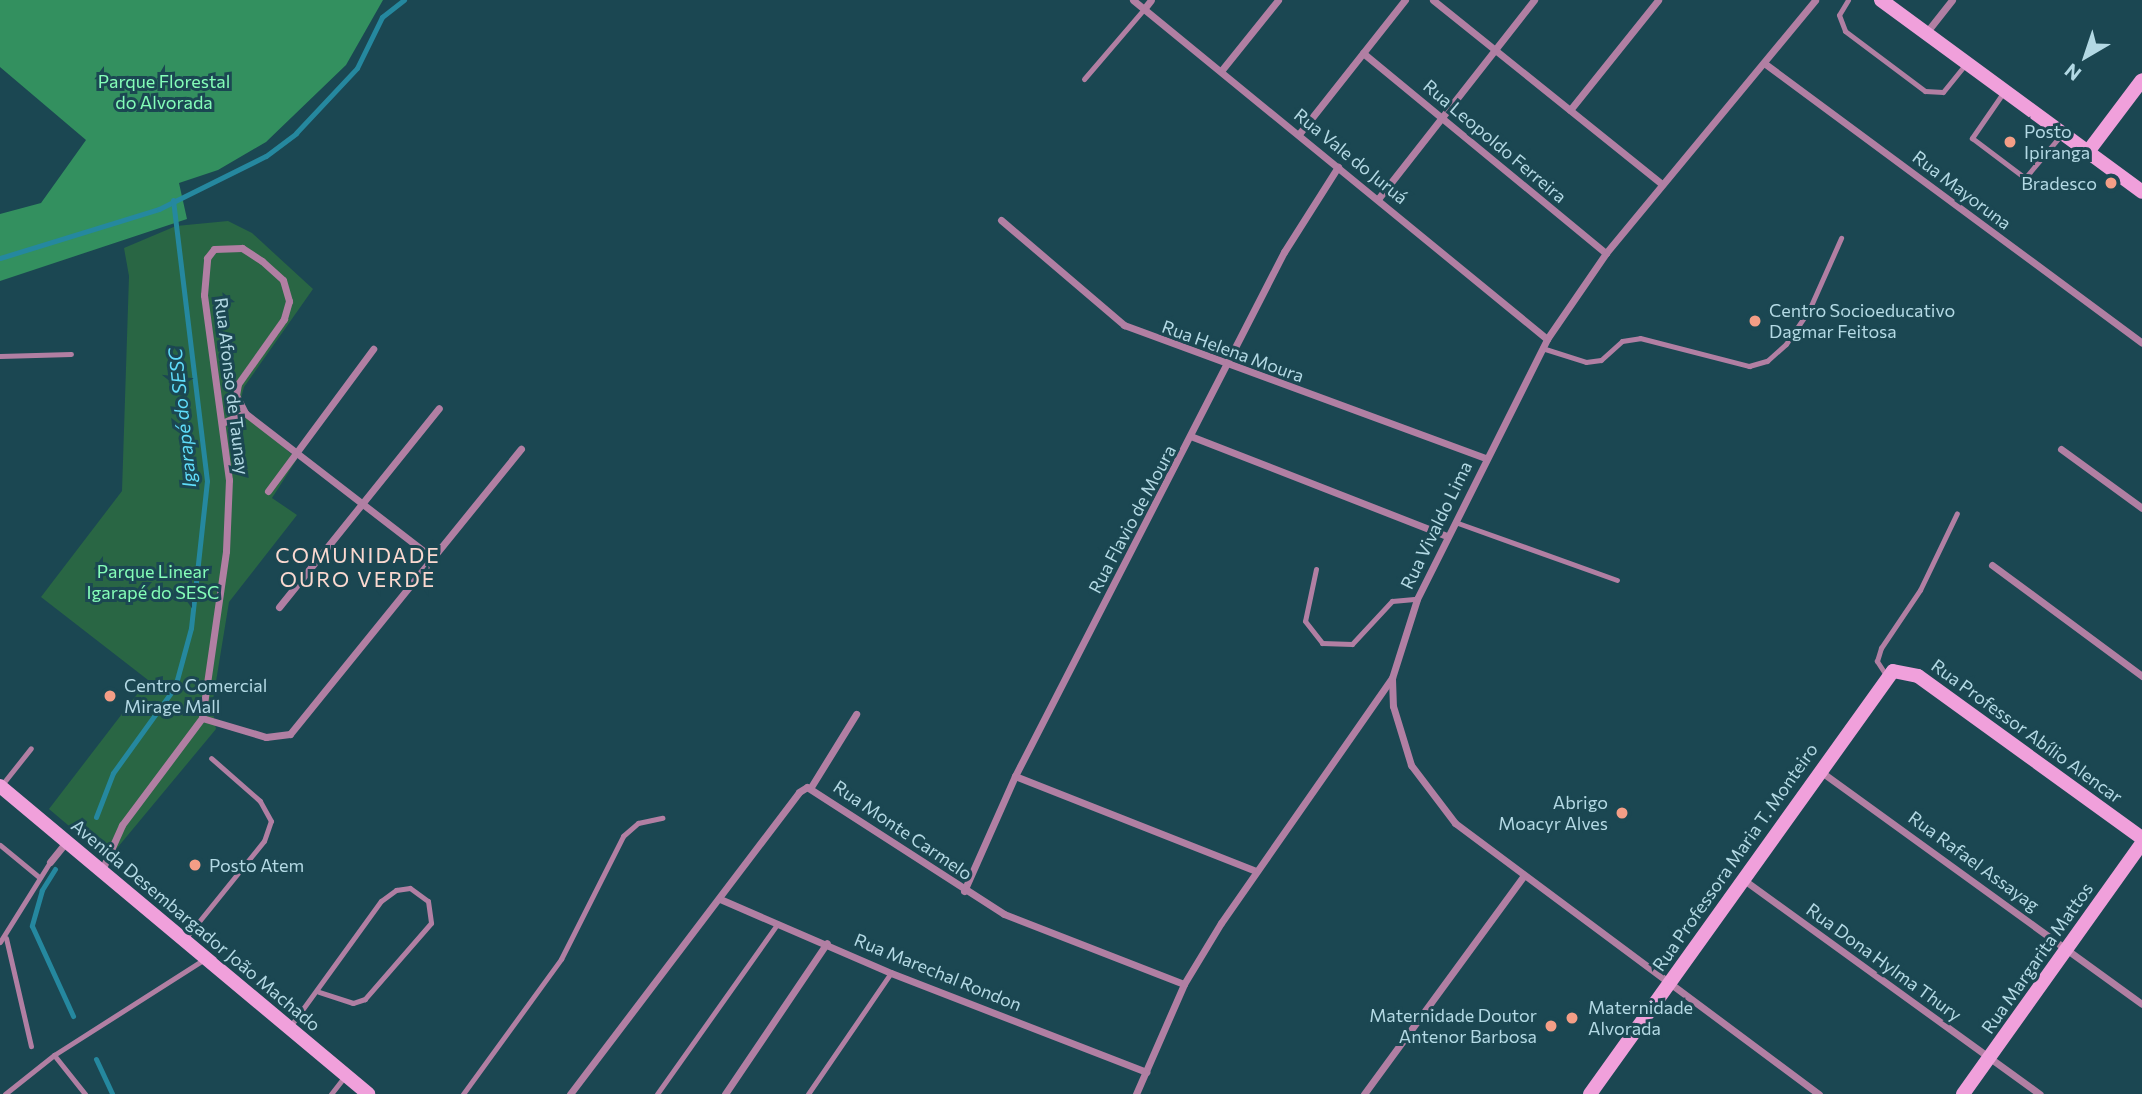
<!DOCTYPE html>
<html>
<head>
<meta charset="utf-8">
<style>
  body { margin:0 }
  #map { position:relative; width:2142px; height:1094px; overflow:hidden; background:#1b4752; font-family:Commissioner,sans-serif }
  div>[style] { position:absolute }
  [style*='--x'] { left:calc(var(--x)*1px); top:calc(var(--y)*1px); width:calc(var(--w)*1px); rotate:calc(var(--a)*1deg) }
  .green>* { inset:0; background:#296644 }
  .forest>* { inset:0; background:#33905f }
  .stream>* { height:5px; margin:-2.5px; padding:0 2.5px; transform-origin:2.5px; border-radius:2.5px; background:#25889f }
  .lane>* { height:5px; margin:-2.5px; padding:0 2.5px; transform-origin:2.5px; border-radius:2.5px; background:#b17fa3 }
  .street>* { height:7px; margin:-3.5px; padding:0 3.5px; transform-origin:3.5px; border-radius:3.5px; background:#b17fa3 }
  .secondary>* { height:14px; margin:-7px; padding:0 7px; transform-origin:7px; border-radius:7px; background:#f0a0db }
  .dots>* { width:19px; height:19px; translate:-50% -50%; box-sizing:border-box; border:4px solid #1b4752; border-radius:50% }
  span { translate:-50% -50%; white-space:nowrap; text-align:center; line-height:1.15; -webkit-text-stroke:6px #1b4752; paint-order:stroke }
  .park-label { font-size:18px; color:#84fdb8 }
  .poi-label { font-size:18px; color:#b3d9e4 }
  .left { translate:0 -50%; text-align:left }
  .right { translate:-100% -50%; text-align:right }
  .street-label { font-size:18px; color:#b3d9e4 }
  .water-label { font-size:19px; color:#5fdcfa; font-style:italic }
  .quarter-label { font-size:21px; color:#fbd9d0; letter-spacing:2px }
  .north { position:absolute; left:2051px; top:21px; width:70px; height:70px; -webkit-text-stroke:5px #1b4752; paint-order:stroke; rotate:219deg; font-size:19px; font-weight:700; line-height:28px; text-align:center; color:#b3d9e4 }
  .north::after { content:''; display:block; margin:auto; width:24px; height:32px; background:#b3d9e4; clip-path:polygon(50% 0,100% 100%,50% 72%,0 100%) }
</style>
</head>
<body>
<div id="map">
  <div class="green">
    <i style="clip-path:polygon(228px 221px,252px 233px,313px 289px,244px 387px,240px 402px,245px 413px,297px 459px,272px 498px,297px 515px,229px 602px,212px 706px,216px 729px,108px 859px,49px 809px,148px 680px,41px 597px,122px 491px,129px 276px,124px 248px,176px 226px)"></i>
  </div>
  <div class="forest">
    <i style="clip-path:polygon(0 0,383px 0,346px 65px,266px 142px,218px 170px,179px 183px,187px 219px,0 281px,0 214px,41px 203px,86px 140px,0 67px)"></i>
  </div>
  <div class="stream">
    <i style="--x:0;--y:258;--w:166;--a:-17.1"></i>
    <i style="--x:159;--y:209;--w:119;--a:-26.4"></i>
    <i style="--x:266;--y:156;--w:38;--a:-37"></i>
    <i style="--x:296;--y:133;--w:89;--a:-46.8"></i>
    <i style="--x:357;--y:68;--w:57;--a:-63.9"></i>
    <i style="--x:382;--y:17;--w:28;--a:-38"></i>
    <i style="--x:96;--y:817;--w:47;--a:-68.9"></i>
    <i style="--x:113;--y:773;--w:106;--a:-54.2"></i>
    <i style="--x:175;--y:687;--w:61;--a:-74.8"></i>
    <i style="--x:191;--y:628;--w:148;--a:-83.8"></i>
    <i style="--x:207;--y:481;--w:283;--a:-96.9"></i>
    <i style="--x:55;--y:869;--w:25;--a:122"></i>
    <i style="--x:42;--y:890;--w:37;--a:106"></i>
    <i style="--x:32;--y:926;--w:99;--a:65.5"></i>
    <i style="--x:96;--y:1059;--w:38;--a:65"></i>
  </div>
  <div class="lane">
    <i style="--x:1848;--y:0;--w:17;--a:121"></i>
    <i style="--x:1839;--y:15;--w:17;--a:69"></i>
    <i style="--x:1845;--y:31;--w:100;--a:36.9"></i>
    <i style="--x:1925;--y:91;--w:18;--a:3"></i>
    <i style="--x:1943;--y:92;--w:35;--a:-51"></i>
    <i style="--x:1084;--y:79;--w:92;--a:-49.4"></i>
    <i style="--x:2003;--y:93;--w:55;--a:124.6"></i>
    <i style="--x:1972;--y:138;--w:66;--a:37"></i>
    <i style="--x:2025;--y:178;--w:56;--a:-50.1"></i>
    <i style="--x:1542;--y:348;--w:46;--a:17.7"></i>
    <i style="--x:1586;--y:362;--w:15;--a:-8"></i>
    <i style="--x:1601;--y:360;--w:28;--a:-42"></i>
    <i style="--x:1622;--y:341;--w:18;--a:-9"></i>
    <i style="--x:1640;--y:338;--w:113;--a:14.4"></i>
    <i style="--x:1749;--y:366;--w:19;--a:-16"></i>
    <i style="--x:1767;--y:361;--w:25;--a:-42"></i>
    <i style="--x:1786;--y:344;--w:41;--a:-55.9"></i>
    <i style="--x:1809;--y:310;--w:79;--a:-66"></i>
    <i style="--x:0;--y:356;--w:71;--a:-1.6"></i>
    <i style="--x:1455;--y:522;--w:172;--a:19.7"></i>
    <i style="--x:1316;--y:569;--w:53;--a:101.9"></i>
    <i style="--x:1305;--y:621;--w:28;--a:52"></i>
    <i style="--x:1322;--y:643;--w:30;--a:2"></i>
    <i style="--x:1352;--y:644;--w:59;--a:-47.1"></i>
    <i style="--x:1392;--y:601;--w:25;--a:-5"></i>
    <i style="--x:1886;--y:675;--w:17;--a:-123"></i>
    <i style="--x:1877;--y:661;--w:14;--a:-73"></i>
    <i style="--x:1881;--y:648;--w:70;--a:-56.1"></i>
    <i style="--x:1920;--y:590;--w:85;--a:-64.3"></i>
    <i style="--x:1;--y:786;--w:48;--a:-51.7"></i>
    <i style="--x:0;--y:845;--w:50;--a:39.4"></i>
    <i style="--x:6;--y:938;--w:111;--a:77"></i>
    <i style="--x:184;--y:940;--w:127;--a:-51.1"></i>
    <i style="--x:264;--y:841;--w:21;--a:-71"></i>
    <i style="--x:271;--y:821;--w:23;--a:-119"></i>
    <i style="--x:260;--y:801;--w:65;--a:-138.7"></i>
    <i style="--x:0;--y:942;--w:94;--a:-58"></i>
    <i style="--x:289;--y:1028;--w:157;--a:-54.1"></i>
    <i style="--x:381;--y:901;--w:19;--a:-36"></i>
    <i style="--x:396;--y:890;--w:14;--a:-8"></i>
    <i style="--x:410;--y:888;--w:22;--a:36"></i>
    <i style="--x:428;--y:901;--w:22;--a:82"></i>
    <i style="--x:431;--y:923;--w:101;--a:131"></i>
    <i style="--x:365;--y:999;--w:13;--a:162"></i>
    <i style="--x:353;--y:1003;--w:36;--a:-162"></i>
    <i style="--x:54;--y:1055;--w:50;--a:51.5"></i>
    <i style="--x:5;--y:1094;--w:63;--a:-38.5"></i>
    <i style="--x:54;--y:1055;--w:177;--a:-32.5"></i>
    <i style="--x:331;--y:1094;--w:23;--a:-52"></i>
    <i style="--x:463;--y:1094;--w:167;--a:-54"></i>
    <i style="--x:561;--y:959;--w:138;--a:-63.2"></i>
    <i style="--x:623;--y:836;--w:20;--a:-41"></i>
    <i style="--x:638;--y:823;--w:25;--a:-12"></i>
    <i style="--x:657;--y:1094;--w:209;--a:-54.7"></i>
    <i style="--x:808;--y:1094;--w:147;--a:-55.6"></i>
  </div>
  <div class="street">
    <i style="--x:1133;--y:0;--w:535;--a:39.31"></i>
    <i style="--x:1433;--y:0;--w:294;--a:38.8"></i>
    <i style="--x:1144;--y:9;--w:11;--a:-52"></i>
    <i style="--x:1926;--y:33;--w:42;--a:-51.8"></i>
    <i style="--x:1363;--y:53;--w:315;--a:39.5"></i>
    <i style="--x:1764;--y:63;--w:470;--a:36.5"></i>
    <i style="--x:1221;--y:71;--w:91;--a:-51.2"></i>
    <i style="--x:1570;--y:110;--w:141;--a:-51.3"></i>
    <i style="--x:1299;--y:134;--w:171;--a:-51.7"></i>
    <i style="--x:1378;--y:199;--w:253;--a:-51.9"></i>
    <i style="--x:1001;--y:220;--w:162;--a:40.5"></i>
    <i style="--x:1124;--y:325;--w:385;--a:20.2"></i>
    <i style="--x:222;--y:423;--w:25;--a:-23"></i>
    <i style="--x:1193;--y:437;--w:273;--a:21.3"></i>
    <i style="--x:2061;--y:449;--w:100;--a:36.1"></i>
    <i style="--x:268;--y:491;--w:177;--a:-53.5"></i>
    <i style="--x:1992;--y:565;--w:187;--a:36.5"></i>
    <i style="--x:279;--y:607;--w:255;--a:-51.2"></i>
    <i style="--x:1392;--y:679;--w:27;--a:88"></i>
    <i style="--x:1393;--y:706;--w:62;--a:73"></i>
    <i style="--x:1411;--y:765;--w:73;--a:52.8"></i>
    <i style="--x:1455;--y:823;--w:454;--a:36.7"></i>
    <i style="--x:202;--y:718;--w:67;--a:16.5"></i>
    <i style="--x:266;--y:737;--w:24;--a:-7"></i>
    <i style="--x:290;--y:734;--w:367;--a:-51"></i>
    <i style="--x:1820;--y:771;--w:397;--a:35.9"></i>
    <i style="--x:1015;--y:776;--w:259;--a:21.5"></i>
    <i style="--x:811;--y:787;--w:86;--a:-58.3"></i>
    <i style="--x:50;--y:862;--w:26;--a:-51"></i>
    <i style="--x:102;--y:870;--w:49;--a:-66"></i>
    <i style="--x:122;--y:825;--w:134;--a:-53.2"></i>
    <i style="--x:202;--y:718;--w:169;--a:-81.8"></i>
    <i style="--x:226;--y:551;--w:71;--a:-87.6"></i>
    <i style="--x:229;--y:480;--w:187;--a:-97.7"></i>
    <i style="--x:204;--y:295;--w:37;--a:-85"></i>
    <i style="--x:207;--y:258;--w:11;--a:-52"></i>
    <i style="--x:214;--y:249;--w:28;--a:-2"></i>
    <i style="--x:242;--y:248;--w:24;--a:33"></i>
    <i style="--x:262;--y:261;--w:28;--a:42"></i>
    <i style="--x:283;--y:280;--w:22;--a:74"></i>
    <i style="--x:289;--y:301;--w:19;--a:106"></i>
    <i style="--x:284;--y:319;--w:80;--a:125.3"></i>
    <i style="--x:238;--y:384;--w:11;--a:100"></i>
    <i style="--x:236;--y:395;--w:20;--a:63"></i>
    <i style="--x:245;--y:413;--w:240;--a:37.7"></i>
    <i style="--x:1744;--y:880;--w:365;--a:35.9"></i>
    <i style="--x:964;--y:891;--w:126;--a:-66.1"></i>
    <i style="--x:1015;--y:776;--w:589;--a:-62.83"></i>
    <i style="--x:1284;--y:252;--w:101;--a:-57.6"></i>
    <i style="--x:720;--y:899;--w:186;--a:23.4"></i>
    <i style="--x:891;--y:973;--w:274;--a:21.2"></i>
    <i style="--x:570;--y:1094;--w:379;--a:-52.8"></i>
    <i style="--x:799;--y:792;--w:9;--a:-32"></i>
    <i style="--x:807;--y:787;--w:234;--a:32.8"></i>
    <i style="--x:1004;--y:914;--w:193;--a:21.3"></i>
    <i style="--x:725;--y:1094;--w:182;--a:-56"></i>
    <i style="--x:1136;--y:1094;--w:120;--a:-66.4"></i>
    <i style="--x:1184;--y:984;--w:71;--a:-58.8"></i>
    <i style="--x:1221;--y:923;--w:299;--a:-55.1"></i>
    <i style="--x:1392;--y:678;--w:83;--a:-72.4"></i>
    <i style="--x:1417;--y:599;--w:291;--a:-63.4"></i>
    <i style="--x:1547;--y:339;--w:104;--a:-55.5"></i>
    <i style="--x:1606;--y:253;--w:328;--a:-50.4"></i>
    <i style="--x:1364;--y:1094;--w:271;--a:-53.8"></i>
  </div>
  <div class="secondary">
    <i style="--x:1881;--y:0;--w:324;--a:36.3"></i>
    <i style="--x:2087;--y:153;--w:91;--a:-53"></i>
    <i style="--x:0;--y:786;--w:480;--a:39.9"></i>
    <i style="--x:1590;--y:1094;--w:520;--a:-54.39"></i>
    <i style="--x:1893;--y:671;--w:25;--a:11"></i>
    <i style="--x:1918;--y:676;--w:276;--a:35.9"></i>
    <i style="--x:1963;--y:1094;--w:308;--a:-54.5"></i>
  </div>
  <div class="dots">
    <i style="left:2010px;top:142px;background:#f49e86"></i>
    <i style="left:2111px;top:183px;background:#f49e86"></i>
    <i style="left:1755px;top:321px;background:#f49e86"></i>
    <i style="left:110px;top:696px;background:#f49e86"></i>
    <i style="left:1622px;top:813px;background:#f49e86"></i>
    <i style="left:195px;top:865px;background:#f49e86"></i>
    <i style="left:1572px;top:1018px;background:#f49e86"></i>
    <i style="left:1551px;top:1026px;background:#f49e86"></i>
  </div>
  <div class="park-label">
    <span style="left:164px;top:92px">Parque Florestal<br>do Alvorada</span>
    <span style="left:153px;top:582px">Parque Linear<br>Igarapé do SESC</span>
  </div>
  <div class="poi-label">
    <span class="left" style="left:2024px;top:142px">Posto<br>Ipiranga</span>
    <span class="right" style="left:2097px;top:183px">Bradesco</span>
    <span class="left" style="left:1769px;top:321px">Centro Socioeducativo<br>Dagmar Feitosa</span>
    <span class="left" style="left:124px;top:696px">Centro Comercial<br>Mirage Mall</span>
    <span class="right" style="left:1608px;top:813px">Abrigo<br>Moacyr Alves</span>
    <span class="left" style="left:209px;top:865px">Posto Atem</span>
    <span class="left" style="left:1588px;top:1018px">Maternidade<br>Alvorada</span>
    <span class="right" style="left:1537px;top:1026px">Maternidade Doutor<br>Antenor Barbosa</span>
  </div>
  <div class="street-label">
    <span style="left:1495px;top:141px;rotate:40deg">Rua Leopoldo Ferreira</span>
    <span style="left:1351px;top:156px;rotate:39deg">Rua Vale do Juruá</span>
    <span style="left:1962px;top:190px;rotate:37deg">Rua Mayoruna</span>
    <span style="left:1233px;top:351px;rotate:20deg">Rua Helena Moura</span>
    <span style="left:232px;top:386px;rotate:83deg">Rua Afonso de Taunay</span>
    <span style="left:1132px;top:519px;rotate:-62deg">Rua Flavio de Moura</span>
    <span style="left:1436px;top:525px;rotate:-64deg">Rua Vivaldo Lima</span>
    <span style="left:2027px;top:731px;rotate:36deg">Rua Professor Abílio Alencar</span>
    <span style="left:903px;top:830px;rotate:34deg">Rua Monte Carmelo</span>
    <span style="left:1735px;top:857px;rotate:-55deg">Rua Professora Maria T. Monteiro</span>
    <span style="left:1974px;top:861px;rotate:36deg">Rua Rafael Assayag</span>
    <span style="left:196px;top:925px;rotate:40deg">Avenida Desembargador João Machado</span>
    <span style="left:2037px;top:958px;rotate:-55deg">Rua Margarita Mattos</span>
    <span style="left:1884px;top:962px;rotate:36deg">Rua Dona Hylma Thury</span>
    <span style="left:938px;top:972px;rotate:22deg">Rua Marechal Rondon</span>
  </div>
  <div class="water-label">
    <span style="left:182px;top:418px;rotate:-96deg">Igarapé do SESC</span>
  </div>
  <div class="quarter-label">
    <span style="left:358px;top:567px">COMUNIDADE<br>OURO VERDE</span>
  </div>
  <div class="north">N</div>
</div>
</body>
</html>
